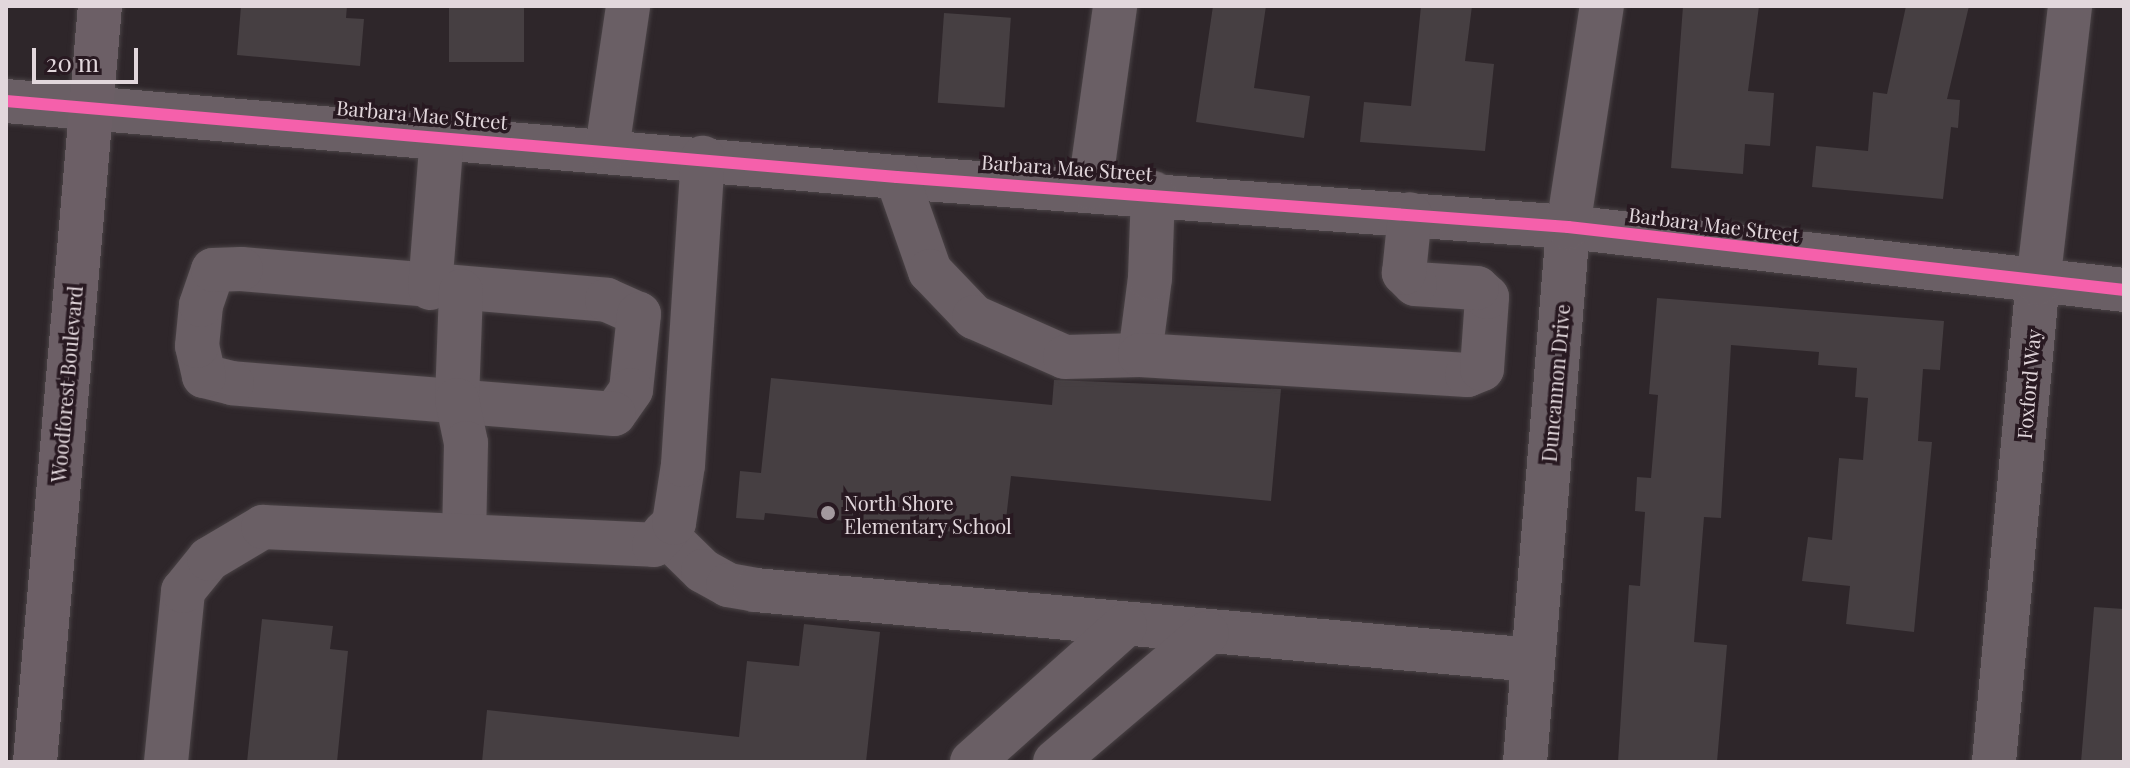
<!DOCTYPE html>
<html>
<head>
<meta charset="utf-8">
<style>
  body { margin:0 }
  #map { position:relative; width:2130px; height:768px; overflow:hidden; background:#2e262a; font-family:"Playfair Display",serif }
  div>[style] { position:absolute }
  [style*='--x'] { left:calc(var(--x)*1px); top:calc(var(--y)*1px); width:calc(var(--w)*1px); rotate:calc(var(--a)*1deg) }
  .building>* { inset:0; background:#463f42; transform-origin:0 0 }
  .roads { filter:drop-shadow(0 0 2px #4a4346) drop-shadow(0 0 2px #4a4346) }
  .minor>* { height:44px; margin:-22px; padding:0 22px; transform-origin:22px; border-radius:22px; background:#6a5f65 }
  .major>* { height:44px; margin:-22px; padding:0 22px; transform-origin:22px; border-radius:22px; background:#6c5f66 }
  .cycleway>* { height:12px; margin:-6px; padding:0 6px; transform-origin:6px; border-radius:6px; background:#f560ab }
  .dots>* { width:22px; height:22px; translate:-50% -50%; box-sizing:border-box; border:4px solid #281921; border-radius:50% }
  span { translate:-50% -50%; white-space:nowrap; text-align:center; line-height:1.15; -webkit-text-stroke:7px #281921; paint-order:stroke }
  .street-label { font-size:20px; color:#e2d7dc }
  .poi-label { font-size:20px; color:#e2d7dc }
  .left { translate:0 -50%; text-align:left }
  .frame { position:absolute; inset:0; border:8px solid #e2d7dc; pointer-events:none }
  .scale { position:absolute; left:32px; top:48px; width:106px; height:36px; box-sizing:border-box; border:4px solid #e2d7dc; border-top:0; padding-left:10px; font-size:24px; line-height:28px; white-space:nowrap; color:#e2d7dc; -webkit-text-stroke:6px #281921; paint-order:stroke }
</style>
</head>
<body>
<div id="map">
  <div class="building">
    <i style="clip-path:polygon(241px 6px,347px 6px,346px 18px,364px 19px,360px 66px,237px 55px)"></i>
    <i style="left:449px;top:6px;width:75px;height:56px"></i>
    <i style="clip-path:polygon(1213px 6px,1266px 6px,1254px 88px,1310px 96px,1304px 138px,1196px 122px)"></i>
    <i style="clip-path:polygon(1421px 6px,1472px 6px,1465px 61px,1494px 64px,1485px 151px,1360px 142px,1364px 102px,1411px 106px)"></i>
    <i style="clip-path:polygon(1683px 6px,1759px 6px,1748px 91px,1774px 93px,1770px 146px,1745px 144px,1743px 174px,1671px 168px)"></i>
    <i style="clip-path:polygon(1906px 6px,1969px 6px,1947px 99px,1960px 100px,1958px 128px,1951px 127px,1943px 199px,1812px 187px,1816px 146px,1868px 151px,1873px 92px,1887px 94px)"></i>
    <i style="left:944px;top:13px;width:67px;height:90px;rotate:4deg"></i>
    <i style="clip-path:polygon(1657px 298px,1944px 321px,1940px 370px,1923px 369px,1918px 441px,1932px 442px,1914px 632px,1846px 624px,1850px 586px,1802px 581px,1808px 537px,1832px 540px,1839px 458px,1863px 460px,1868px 398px,1855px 397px,1857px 368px,1818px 365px,1819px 352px,1731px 345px,1721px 518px,1704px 517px,1694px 642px,1727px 645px,1717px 762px,1618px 762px,1629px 585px,1640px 586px,1645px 512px,1635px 511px,1637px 477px,1651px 478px,1658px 395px,1649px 394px)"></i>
    <i style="clip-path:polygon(771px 378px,1052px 405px,1054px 380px,1281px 389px,1271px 501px,1011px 476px,1004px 537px,765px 513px,764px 520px,736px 518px,740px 471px,761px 473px)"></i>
    <i style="clip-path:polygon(2094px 607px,2124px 609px,2124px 762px,2081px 762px)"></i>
    <i style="clip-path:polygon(262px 619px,333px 626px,330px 649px,348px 651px,337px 762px,247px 762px)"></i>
    <i style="clip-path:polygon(804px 624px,880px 632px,866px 762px,482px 762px,487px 710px,739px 737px,747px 661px,799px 666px)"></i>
  </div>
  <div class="roads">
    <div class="minor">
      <i style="--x:6;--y:101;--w:894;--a:4.88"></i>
      <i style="--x:897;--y:177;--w:673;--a:4.26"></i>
      <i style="--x:1568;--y:227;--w:560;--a:6.46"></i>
      <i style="--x:607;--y:149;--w:145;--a:-81.6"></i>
      <i style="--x:897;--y:177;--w:100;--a:70.7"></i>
      <i style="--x:930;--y:271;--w:64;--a:46.3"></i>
      <i style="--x:974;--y:317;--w:99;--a:23.7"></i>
      <i style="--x:1065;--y:357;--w:75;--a:-1.5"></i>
      <i style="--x:1140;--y:355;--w:78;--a:-82.6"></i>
      <i style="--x:1150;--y:278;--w:85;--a:-88"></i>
      <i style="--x:1090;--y:187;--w:183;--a:-82.1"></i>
      <i style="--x:241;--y:269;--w:367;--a:4.8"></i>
      <i style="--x:607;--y:300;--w:35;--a:24"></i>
      <i style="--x:639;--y:314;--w:76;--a:96"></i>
      <i style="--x:631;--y:390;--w:29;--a:125"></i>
      <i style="--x:614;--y:414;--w:383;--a:-175.4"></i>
      <i style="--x:232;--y:383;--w:29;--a:-166"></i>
      <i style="--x:204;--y:376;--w:31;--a:-103"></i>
      <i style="--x:197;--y:346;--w:41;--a:-84.4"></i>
      <i style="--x:201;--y:305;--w:37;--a:-71"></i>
      <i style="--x:213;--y:270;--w:28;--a:-2"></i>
      <i style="--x:430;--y:288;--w:152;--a:-85.5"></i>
      <i style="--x:461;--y:291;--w:109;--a:92.1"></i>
      <i style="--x:457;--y:400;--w:44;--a:78.2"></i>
      <i style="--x:466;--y:443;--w:93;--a:91.2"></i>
      <i style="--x:1140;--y:355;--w:328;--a:3.5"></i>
      <i style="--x:1467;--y:375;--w:16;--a:-22"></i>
      <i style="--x:1482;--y:369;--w:72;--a:-86"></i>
      <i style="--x:1487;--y:297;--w:13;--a:-138"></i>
      <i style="--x:1477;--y:288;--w:62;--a:-176.3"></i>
      <i style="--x:1415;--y:284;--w:16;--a:-135"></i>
      <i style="--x:1404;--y:273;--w:59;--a:-84.2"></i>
      <i style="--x:664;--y:533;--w:54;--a:44.3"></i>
      <i style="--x:703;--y:571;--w:29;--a:29"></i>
      <i style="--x:728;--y:585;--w:27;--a:10"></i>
      <i style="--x:755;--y:590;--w:781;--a:5.14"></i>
      <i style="--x:166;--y:762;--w:172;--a:-84.3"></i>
      <i style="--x:183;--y:591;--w:41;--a:-50.9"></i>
      <i style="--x:209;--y:559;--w:63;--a:-30.7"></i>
      <i style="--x:263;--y:527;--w:391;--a:2.6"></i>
      <i style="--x:654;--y:545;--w:30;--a:-48"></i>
      <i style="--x:674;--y:523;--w:59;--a:-81.2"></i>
      <i style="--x:683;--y:465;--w:308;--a:-86.3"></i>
      <i style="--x:972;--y:762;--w:205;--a:-41.8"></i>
      <i style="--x:1055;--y:762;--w:199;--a:-40.3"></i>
      <i style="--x:1525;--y:762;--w:537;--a:-85.4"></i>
      <i style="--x:1568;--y:227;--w:224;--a:-81.3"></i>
      <i style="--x:1994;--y:762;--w:481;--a:-84.8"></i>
      <i style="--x:2038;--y:283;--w:279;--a:-83.4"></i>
    </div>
    <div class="major">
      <i style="--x:35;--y:762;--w:759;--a:-85.09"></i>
    </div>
  </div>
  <div class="cycleway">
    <i style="--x:6;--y:101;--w:894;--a:4.88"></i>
    <i style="--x:897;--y:177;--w:673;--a:4.26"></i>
    <i style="--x:1568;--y:227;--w:560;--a:6.46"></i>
  </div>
  <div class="dots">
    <i style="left:828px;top:513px;background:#a3999e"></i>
  </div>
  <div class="street-label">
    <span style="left:422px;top:114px;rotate:5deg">Barbara Mae Street</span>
    <span style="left:1067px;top:167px;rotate:4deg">Barbara Mae Street</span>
    <span style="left:1714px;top:224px;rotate:7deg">Barbara Mae Street</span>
    <span style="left:1555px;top:383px;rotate:-85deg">Duncannon Drive</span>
    <span style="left:66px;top:384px;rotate:-85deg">Woodforest Boulevard</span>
    <span style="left:2028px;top:384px;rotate:-85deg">Foxford Way</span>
  </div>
  <div class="poi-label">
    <span class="left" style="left:844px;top:514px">North Shore<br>Elementary School</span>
  </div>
  <div class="frame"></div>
  <div class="scale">20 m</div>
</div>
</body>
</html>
